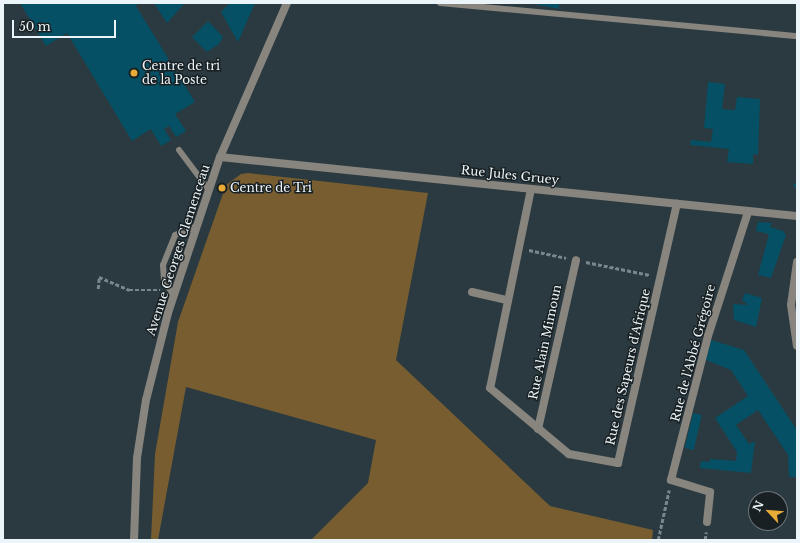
<!DOCTYPE html>
<html>
<head>
<meta charset="utf-8">
<style>
  body { margin:0 }
  #map { position:relative; width:800px; height:543px; overflow:hidden; background:#2a3a40; font-family:"Libre Baskerville",serif }
  div>[style] { position:absolute }
  [style*='--x'] { left:calc(var(--x)*1px); top:calc(var(--y)*1px); width:calc(var(--w)*1px); rotate:calc(var(--a)*1deg) }
  .green>* { inset:0; background:#775d30 }
  .building>* { inset:0; background:#055064; transform-origin:0 0 }
  .path>* { height:2.5px; margin-top:-1.25px; transform-origin:0; background:repeating-linear-gradient(90deg,#79868c 0 4px,transparent 0 6px) }
  .service>* { height:6px; margin:-3px; padding:0 3px; transform-origin:3px; border-radius:3px; background:#88847e }
  .minor>* { height:8px; margin:-4px; padding:0 4px; transform-origin:4px; border-radius:4px; background:#88847e }
  .dots>* { width:11px; height:11px; translate:-50% -50%; box-sizing:border-box; border:2px solid #192023; border-radius:50% }
  span { translate:-50% -50%; white-space:nowrap; text-align:center; line-height:1.15; -webkit-text-stroke:3px #192023; paint-order:stroke }
  .poi-label { font-size:12px; color:#ebf5f9 }
  .left { translate:0 -50%; text-align:left }
  .street-label { font-size:12px; color:#ebf5f9 }
  .frame { position:absolute; inset:0; border:4px solid #ebf5f9; pointer-events:none }
  .north { position:absolute; left:748px; top:491px; width:40px; height:40px; box-sizing:border-box; background:#192023; border:1px solid #6d7579; border-radius:50%; rotate:296deg; font-size:11px; font-weight:700; line-height:16px; text-align:center; color:#ebf5f9 }
  .north::after { content:''; display:block; margin:auto; width:14px; height:18px; background:#e8ab37; clip-path:polygon(50% 0,100% 100%,50% 72%,0 100%) }
  .scale { position:absolute; left:12px; top:20px; width:104px; height:18px; box-sizing:border-box; border:2px solid #ebf5f9; border-top:0; padding-left:5px; font-size:12px; line-height:14px; white-space:nowrap; color:#ebf5f9; -webkit-text-stroke:3px #192023; paint-order:stroke }
</style>
</head>
<body>
<div id="map">
  <div class="green">
    <i style="clip-path:polygon(248px 173px,428px 193px,396px 360px,550px 506px,653px 530px,652px 540px,311px 540px,368px 483px,376px 440px,186px 387px,158px 540px,151px 540px,155px 454px,178px 322px,226px 185px,241px 174px)"></i>
  </div>
  <div class="building">
    <i style="clip-path:polygon(20px 3px,140px 3px,136px 6px,195px 102px,175px 114px,186px 131px,176px 137px,169px 126px,164px 129px,171px 140px,161px 146px,151px 129px,132px 141px,67px 33px,46px 46px)"></i>
    <i style="clip-path:polygon(154px 3px,185px 3px,167px 23px)"></i>
    <i style="clip-path:polygon(230px 3px,255px 3px,238px 42px,221px 12px)"></i>
    <i style="clip-path:polygon(534px 3px,559px 3px,559px 9px,534px 4px)"></i>
    <i style="clip-path:polygon(208px 21px,223px 37px,219px 44px,207px 52px,192px 37px)"></i>
    <i style="clip-path:polygon(708px 82px,725px 84px,722px 109px,735px 110px,737px 97px,760px 99px,758px 155px,753px 154px,753px 164px,727px 162px,729px 149px,690px 145px,691px 140px,711px 142px,713px 129px,704px 128px)"></i>
    <i style="clip-path:polygon(797px 182px,797px 190px,793px 185px)"></i>
    <i style="clip-path:polygon(758px 222px,772px 223px,770px 227px,783px 231px,786px 235px,771px 278px,758px 275px,769px 234px,756px 231px)"></i>
    <i style="clip-path:polygon(745px 293px,762px 298px,756px 327px,734px 320px,733px 304px,748px 305px,742px 300px)"></i>
    <i style="clip-path:polygon(711px 340px,744px 350px,797px 430px,797px 477px,789px 477px,788px 455px,758px 410px,736px 425px,749px 444px,755px 441px,751px 473px,700px 468px,701px 461px,710px 462px,710px 459px,736px 461px,737px 452px,715px 418px,748px 396px,731px 370px,706px 360px)"></i>
    <i style="left:693px;top:413px;width:9px;height:36px;rotate:13deg"></i>
  </div>
  <div class="path">
    <i style="--x:529;--y:250;--w:38;--a:12"></i>
    <i style="--x:586;--y:262;--w:65;--a:11.5"></i>
    <i style="--x:98;--y:289;--w:12;--a:-85"></i>
    <i style="--x:99;--y:277;--w:33;--a:23"></i>
    <i style="--x:129;--y:290;--w:31;--a:0"></i>
    <i style="--x:658;--y:540;--w:51;--a:-77.6"></i>
    <i style="--x:705;--y:540;--w:8;--a:-83"></i>
  </div>
  <div class="service">
    <i style="--x:440;--y:3;--w:359;--a:5.3"></i>
    <i style="--x:179;--y:150;--w:50;--a:53.1"></i>
    <i style="--x:173;--y:295;--w:17;--a:-121"></i>
    <i style="--x:164;--y:280;--w:15;--a:-94"></i>
    <i style="--x:163;--y:265;--w:32;--a:-68"></i>
    <i style="--x:175;--y:235;--w:22;--a:-22"></i>
  </div>
  <div class="minor">
    <i style="--x:220;--y:157;--w:580;--a:5.84"></i>
    <i style="--x:531;--y:189;--w:203;--a:101.6"></i>
    <i style="--x:490;--y:388;--w:103;--a:39.9"></i>
    <i style="--x:569;--y:454;--w:50;--a:10.4"></i>
    <i style="--x:618;--y:463;--w:266;--a:-77.2"></i>
    <i style="--x:797;--y:262;--w:43;--a:97.9"></i>
    <i style="--x:791;--y:305;--w:41;--a:81.7"></i>
    <i style="--x:472;--y:292;--w:37;--a:13"></i>
    <i style="--x:538;--y:429;--w:173;--a:-77.3"></i>
    <i style="--x:707;--y:522;--w:30;--a:-84"></i>
    <i style="--x:710;--y:492;--w:41;--a:-162.9"></i>
    <i style="--x:671;--y:480;--w:149;--a:-75.6"></i>
    <i style="--x:708;--y:336;--w:130;--a:-72.1"></i>
    <i style="--x:134;--y:540;--w:82;--a:-87.9"></i>
    <i style="--x:137;--y:458;--w:59;--a:-81.2"></i>
    <i style="--x:146;--y:400;--w:90;--a:-75.8"></i>
    <i style="--x:168;--y:313;--w:164;--a:-71.6"></i>
    <i style="--x:220;--y:157;--w:168;--a:-66.5"></i>
  </div>
  <div class="dots">
    <i style="left:134px;top:73px;background:#e8ab37"></i>
    <i style="left:222px;top:188px;background:#e8ab37"></i>
  </div>
  <div class="poi-label">
    <span class="left" style="left:142px;top:73px">Centre de tri<br>de la Poste</span>
    <span class="left" style="left:230px;top:188px">Centre de Tri</span>
  </div>
  <div class="street-label">
    <span style="left:510px;top:175px;rotate:6deg">Rue Jules Gruey</span>
    <span style="left:178px;top:250px;rotate:-72deg">Avenue Georges Clemenceau</span>
    <span style="left:545px;top:342px;rotate:-78deg">Rue Alain Mimoun</span>
    <span style="left:693px;top:353px;rotate:-75deg">Rue de l'Abbé Grégoire</span>
    <span style="left:628px;top:367px;rotate:-77deg">Rue des Sapeurs d'Afrique</span>
  </div>
  <div class="frame"></div>
  <div class="north">N</div>
  <div class="scale">50 m</div>
</div>
</body>
</html>
